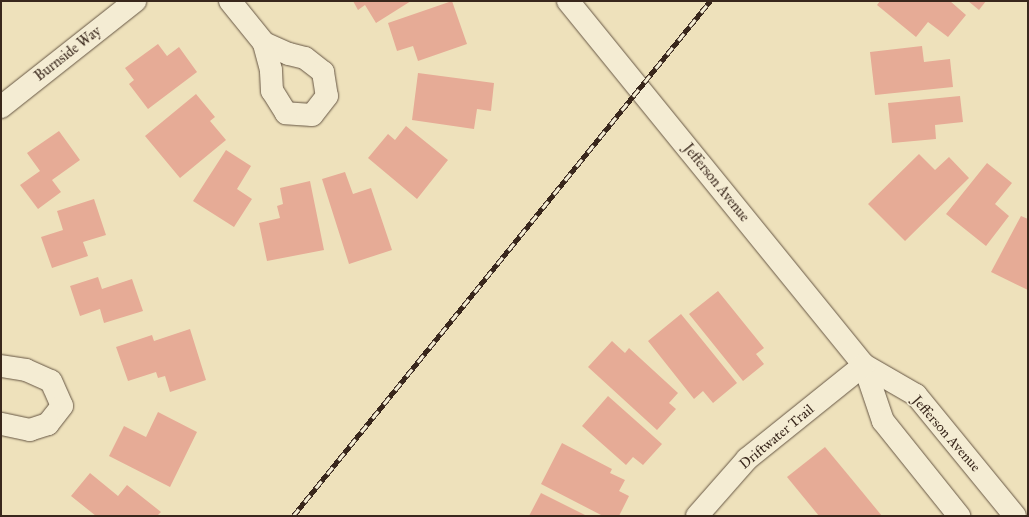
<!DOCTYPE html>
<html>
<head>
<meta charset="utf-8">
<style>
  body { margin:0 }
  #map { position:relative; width:1029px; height:517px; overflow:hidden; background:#eee1bb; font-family:"IM FELL Great Primer",serif }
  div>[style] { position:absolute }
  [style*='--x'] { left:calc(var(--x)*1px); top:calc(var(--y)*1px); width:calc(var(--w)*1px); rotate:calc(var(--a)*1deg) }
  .building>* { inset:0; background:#e6ab96 }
  .roads { filter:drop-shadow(0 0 1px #665644) drop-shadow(0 0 1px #665644) }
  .minor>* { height:22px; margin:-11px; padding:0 11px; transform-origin:11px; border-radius:11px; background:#f4ecd3 }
  .rail>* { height:4.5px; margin-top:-2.25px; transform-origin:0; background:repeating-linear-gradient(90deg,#f4ecd3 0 9px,#39271c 0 18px); box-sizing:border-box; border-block:1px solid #39271c }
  span { translate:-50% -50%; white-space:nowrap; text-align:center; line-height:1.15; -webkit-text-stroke:3.5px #f4ecd3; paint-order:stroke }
  .street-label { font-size:14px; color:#39271c }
  .frame { position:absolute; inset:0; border:2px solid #39271c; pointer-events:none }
</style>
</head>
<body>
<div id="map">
  <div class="building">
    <i style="clip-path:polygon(353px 1px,411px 1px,376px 23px,365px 5px,358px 10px)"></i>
    <i style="clip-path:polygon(452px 1px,467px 44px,418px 61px,413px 46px,397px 51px,388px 23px)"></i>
    <i style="clip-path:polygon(880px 1px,950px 1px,966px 15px,948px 37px,928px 22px,916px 37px,877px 5px)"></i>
    <i style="clip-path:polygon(968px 1px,986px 1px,979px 10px)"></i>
    <i style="clip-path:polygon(158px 44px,167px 56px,179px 47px,197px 72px,148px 109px,129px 84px,134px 80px,125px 68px)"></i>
    <i style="clip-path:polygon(922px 46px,924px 62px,950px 59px,953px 87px,875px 95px,870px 52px)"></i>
    <i style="clip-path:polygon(418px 73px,494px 83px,491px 111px,477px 109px,474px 129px,412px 120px)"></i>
    <i style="clip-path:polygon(196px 94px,215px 117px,210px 121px,226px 140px,180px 178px,145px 136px)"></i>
    <i style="clip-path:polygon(960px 96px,963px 122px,935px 125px,936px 139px,892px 143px,888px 103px)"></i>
    <i style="clip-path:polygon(406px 126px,448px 160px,417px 199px,368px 158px,388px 134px,395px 140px)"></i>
    <i style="clip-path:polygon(59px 131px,80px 160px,52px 180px,61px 192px,38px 209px,20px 185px,40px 171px,27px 153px)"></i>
    <i style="clip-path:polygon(226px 150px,251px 166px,237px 189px,252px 199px,234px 227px,193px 201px)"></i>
    <i style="clip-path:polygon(919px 154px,935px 170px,949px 157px,969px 178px,905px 241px,868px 204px)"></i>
    <i style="clip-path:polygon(987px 163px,1012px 183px,995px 204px,1009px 216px,986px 246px,946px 214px)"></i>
    <i style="clip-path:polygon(345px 172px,353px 194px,371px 188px,392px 250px,349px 264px,322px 179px)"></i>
    <i style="clip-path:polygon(310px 181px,324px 250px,267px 261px,259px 223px,280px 218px,277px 206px,283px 204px,280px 188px)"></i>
    <i style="clip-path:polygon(94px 199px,106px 235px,83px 242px,88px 256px,52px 268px,41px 237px,63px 230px,57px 211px)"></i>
    <i style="clip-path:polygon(1021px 216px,1028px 219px,1028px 290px,991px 272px)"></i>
    <i style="clip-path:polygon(98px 277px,102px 289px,132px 279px,143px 311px,104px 323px,100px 309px,80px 316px,70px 286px)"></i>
    <i style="clip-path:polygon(718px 291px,764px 348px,756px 354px,764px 364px,743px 381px,689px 314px)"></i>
    <i style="clip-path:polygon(681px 314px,737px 383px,713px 403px,703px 391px,694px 399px,648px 341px)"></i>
    <i style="clip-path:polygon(190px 329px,206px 380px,170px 392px,165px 376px,158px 378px,156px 372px,128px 381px,116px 347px,152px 335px,154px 341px)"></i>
    <i style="clip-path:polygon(612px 341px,625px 353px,629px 348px,678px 393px,669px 403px,676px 409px,657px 430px,588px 367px)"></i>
    <i style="clip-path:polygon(608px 396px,662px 444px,643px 465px,633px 457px,626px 465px,582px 426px)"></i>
    <i style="clip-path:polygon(158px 412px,197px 432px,170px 487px,109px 456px,124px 426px,146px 437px)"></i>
    <i style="clip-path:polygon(562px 443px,612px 469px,610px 473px,625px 480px,619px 491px,629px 496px,619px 516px,603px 516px,541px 484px)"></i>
    <i style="clip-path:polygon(825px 447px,859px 488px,882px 516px,819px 516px,787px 477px)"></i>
    <i style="clip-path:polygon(90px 473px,118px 496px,127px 485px,161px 512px,157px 516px,96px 516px,71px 496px)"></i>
    <i style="clip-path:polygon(541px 493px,587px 516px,529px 516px)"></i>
  </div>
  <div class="roads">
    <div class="minor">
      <i style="--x:230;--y:1;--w:54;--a:51"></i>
      <i style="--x:264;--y:43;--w:27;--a:24"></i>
      <i style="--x:289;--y:54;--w:16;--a:14"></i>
      <i style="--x:305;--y:58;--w:23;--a:38"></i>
      <i style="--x:323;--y:72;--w:24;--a:81"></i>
      <i style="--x:327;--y:96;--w:24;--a:128"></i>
      <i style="--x:312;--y:115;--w:26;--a:-176"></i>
      <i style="--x:286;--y:113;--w:26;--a:-122"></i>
      <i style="--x:272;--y:91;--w:21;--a:-93"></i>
      <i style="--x:271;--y:70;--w:28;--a:-105"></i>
      <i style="--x:568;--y:1;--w:469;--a:50.9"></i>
      <i style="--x:864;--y:365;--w:60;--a:30"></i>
      <i style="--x:916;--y:395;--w:156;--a:50.7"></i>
      <i style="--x:1;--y:107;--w:171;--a:-38.3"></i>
      <i style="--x:864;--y:365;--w:59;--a:71.3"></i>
      <i style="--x:883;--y:421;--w:122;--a:51.3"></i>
      <i style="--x:1;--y:366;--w:25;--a:9"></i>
      <i style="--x:26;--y:370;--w:27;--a:24"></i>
      <i style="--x:51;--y:381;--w:27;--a:66"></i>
      <i style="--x:62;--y:406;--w:23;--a:128"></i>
      <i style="--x:48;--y:424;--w:19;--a:162"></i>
      <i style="--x:30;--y:430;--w:30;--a:-168"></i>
      <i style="--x:697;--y:516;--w:76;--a:-48.7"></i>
      <i style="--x:747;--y:459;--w:150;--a:-38.8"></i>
    </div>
  </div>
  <div class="rail">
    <i style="--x:293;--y:516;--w:663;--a:-51"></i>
  </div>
  <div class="street-label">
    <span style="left:68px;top:54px;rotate:-38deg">Burnside Way</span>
    <span style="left:716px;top:183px;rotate:51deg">Jefferson Avenue</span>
    <span style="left:946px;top:434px;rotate:49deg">Jefferson Avenue</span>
    <span style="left:777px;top:437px;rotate:-40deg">Driftwater Trail</span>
  </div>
  <div class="frame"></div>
</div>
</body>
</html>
